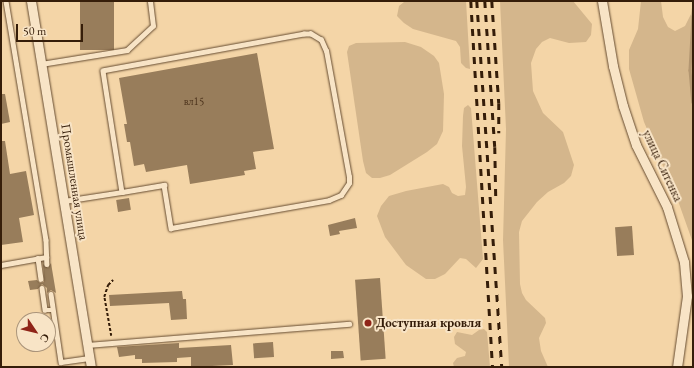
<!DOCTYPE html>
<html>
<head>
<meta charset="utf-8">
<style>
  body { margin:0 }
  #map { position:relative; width:694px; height:368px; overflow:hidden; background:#f4d5a7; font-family:"EB Garamond",serif }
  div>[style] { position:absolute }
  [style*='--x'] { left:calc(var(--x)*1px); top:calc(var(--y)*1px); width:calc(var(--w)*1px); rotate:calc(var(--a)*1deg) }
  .green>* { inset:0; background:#d4b68c }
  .stream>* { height:2.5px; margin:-1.25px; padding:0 1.25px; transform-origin:1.25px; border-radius:1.25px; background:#b39671 }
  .building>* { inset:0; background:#987d5b; transform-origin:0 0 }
  .path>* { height:1.5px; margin-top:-0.75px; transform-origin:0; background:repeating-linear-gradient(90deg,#351d09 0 3px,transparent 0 5px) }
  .roads { filter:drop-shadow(0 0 1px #654b30) drop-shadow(0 0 1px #654b30) }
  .lane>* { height:4.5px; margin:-2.25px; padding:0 2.25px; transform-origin:2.25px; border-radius:2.25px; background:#f8e4c6 }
  .street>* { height:9px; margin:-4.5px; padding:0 4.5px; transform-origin:4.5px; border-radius:4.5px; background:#f8e4c6 }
  .rail>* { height:2.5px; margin-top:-1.25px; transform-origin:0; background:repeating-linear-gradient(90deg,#351d09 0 7px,transparent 0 14px) }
  .dots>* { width:11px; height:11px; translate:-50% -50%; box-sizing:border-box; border:2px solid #f8e4c6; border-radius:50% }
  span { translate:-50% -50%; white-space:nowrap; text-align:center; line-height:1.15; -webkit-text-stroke:4px #f8e4c6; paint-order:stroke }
  .number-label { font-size:11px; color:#4e351e }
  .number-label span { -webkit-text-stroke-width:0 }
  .street-label { font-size:13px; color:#351d09 }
  .poi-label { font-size:13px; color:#351d09; font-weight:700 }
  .left { translate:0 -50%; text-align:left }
  .frame { position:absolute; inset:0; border:2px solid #351d09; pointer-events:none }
  .north { position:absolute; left:16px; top:312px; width:40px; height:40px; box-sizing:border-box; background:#f8e4c6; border:1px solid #aa947a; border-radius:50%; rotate:125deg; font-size:11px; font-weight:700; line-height:16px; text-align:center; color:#351d09 }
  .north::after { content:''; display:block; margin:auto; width:14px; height:18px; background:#8f2418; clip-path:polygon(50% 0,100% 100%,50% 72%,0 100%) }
  .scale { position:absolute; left:16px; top:24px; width:67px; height:18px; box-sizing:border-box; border:2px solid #351d09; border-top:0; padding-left:5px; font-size:12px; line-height:14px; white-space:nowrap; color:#351d09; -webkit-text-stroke:3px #f8e4c6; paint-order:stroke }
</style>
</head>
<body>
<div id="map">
  <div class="green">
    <i style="clip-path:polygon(413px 1px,466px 1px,470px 69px,466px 68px,461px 63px,460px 47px,456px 41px,413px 29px,404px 23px,397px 16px,399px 6px,404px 2px)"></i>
    <i style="clip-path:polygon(500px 1px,573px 1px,592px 24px,591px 35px,586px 42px,569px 43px,550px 38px,542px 42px,536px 49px,531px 63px,533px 91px,543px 113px,563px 132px,574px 165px,571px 176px,564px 183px,548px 192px,537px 202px,522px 221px,519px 232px,520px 284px,522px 293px,526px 300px,545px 318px,546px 323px,539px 338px,541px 351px,548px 367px,509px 367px,503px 240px,506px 129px)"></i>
    <i style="clip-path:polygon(641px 1px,661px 1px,663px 17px,668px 27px,675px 31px,685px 26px,691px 14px,693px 1px,693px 243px,677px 198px,644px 122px,629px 69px,629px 50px,638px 29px)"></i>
    <i style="clip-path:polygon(405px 42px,421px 47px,434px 56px,439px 63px,444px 94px,443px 131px,437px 144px,427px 152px,390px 175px,380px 178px,372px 178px,366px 173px,363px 161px,347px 52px,349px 46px,356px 43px)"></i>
    <i style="clip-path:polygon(468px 105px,471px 108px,483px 259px,476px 268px,466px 259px,460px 258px,445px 274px,435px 279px,426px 279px,406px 265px,385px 237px,377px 216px,381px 206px,389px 196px,406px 191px,443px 184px,449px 187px,452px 193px,458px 196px,465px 195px,466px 187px,462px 146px,463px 116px,464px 108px)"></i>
    <i style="clip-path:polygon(484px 329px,487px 332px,490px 367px,454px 367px,453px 363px,457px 358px,465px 356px,466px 352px,455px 344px,454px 337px,457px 332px,472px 335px,479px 330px)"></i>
  </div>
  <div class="stream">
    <i style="--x:693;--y:16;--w:54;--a:93.2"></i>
    <i style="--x:690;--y:70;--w:32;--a:85"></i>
  </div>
  <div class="building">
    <i style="left:80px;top:1px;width:34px;height:49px"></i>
    <i style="clip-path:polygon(257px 53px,274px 149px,253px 152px,256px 169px,244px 171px,245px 175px,190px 184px,187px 165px,146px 172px,144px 164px,134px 166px,130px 142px,127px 142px,124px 124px,127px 124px,119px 78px)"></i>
    <i style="clip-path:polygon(1px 94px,5px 94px,10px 122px,1px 124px)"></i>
    <i style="clip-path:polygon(1px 141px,5px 141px,10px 174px,26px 171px,34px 215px,19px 218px,23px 242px,1px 245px)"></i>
    <i style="left:129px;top:198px;width:12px;height:13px;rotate:81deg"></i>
    <i style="clip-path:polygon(355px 218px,357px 228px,339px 231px,340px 234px,330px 236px,328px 225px)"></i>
    <i style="left:632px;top:226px;width:29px;height:17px;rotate:86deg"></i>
    <i style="clip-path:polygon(51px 263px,56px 293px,51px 290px,47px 293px,47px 288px,42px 284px,38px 289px,30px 290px,28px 281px,37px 280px,40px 283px,44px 282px,43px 264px,48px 268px)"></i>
    <i style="left:380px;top:278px;width:81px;height:25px;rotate:86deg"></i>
    <i style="clip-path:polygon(182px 291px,183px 299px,186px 299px,187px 319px,171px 320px,169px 303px,110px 306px,109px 295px)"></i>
    <i style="left:273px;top:342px;width:15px;height:20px;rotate:86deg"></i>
    <i style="clip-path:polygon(179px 343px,179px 348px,231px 345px,233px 365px,191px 367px,191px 357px,177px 358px,177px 362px,142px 363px,142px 359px,135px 359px,135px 355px,119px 357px,117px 347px)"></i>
    <i style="clip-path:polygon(331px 351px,343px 351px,344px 358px,331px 359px)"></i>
  </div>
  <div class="path">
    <i style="--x:111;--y:336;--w:40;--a:-100"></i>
    <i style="--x:104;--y:297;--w:13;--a:-72"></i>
    <i style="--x:108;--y:285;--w:7;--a:-45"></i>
  </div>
  <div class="roads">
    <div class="lane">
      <i style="--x:6;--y:1;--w:242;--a:80.5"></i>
      <i style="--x:46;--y:240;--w:24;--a:88"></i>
      <i style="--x:41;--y:64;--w:87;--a:-9.2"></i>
      <i style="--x:127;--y:50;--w:35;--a:-43"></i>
      <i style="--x:153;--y:26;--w:25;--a:-97"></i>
      <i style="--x:64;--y:201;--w:59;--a:-8.8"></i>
      <i style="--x:122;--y:192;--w:43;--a:-9.5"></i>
      <i style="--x:164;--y:185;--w:44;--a:80.8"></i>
      <i style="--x:171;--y:228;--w:160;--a:-10"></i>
      <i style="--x:329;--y:200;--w:13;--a:-23"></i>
      <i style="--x:341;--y:195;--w:14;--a:-56"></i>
      <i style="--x:349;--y:183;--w:6;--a:-90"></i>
      <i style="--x:349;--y:177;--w:128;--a:-100.3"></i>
      <i style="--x:326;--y:51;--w:12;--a:-114"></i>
      <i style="--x:321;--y:40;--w:12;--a:-149"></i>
      <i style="--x:311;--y:34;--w:7;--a:180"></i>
      <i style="--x:304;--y:34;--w:204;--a:169.6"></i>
      <i style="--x:103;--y:71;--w:122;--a:81.1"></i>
      <i style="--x:38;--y:258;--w:21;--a:82"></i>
      <i style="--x:1;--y:265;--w:46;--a:-10.1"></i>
      <i style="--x:42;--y:288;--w:22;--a:82"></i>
      <i style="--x:45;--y:310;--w:8;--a:0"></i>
      <i style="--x:51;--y:294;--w:69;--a:81.6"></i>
      <i style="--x:61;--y:362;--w:28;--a:-8"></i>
      <i style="--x:87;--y:345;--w:263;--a:-4.6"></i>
    </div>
    <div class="street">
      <i style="--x:31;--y:1;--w:371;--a:80.7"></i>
      <i style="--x:602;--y:1;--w:66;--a:80.4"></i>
      <i style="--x:613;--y:66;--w:41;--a:76"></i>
      <i style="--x:623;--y:106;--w:41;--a:71.6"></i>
      <i style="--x:636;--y:145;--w:69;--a:63.4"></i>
      <i style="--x:667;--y:207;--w:58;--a:72.8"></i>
      <i style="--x:684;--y:262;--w:34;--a:85"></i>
      <i style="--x:687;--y:296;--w:72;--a:98"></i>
    </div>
  </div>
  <div class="rail">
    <i style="--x:471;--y:1;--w:367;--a:86.6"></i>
    <i style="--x:477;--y:1;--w:367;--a:86.1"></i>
    <i style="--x:485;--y:1;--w:146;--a:86.1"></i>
    <i style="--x:495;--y:147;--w:53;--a:88.9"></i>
    <i style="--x:492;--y:1;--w:102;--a:86.1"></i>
    <i style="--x:499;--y:103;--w:30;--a:90"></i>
  </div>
  <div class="dots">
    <i style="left:368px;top:323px;background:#8f2418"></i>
  </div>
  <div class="number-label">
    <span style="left:194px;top:101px">вл15</span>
  </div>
  <div class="street-label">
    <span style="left:662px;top:166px;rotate:65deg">улица Ситенка</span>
    <span style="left:74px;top:182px;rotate:81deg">Промышленная улица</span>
  </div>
  <div class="poi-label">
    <span class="left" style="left:376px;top:323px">Доступная кровля</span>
  </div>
  <div class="frame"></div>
  <div class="north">С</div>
  <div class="scale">50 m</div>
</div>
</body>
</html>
